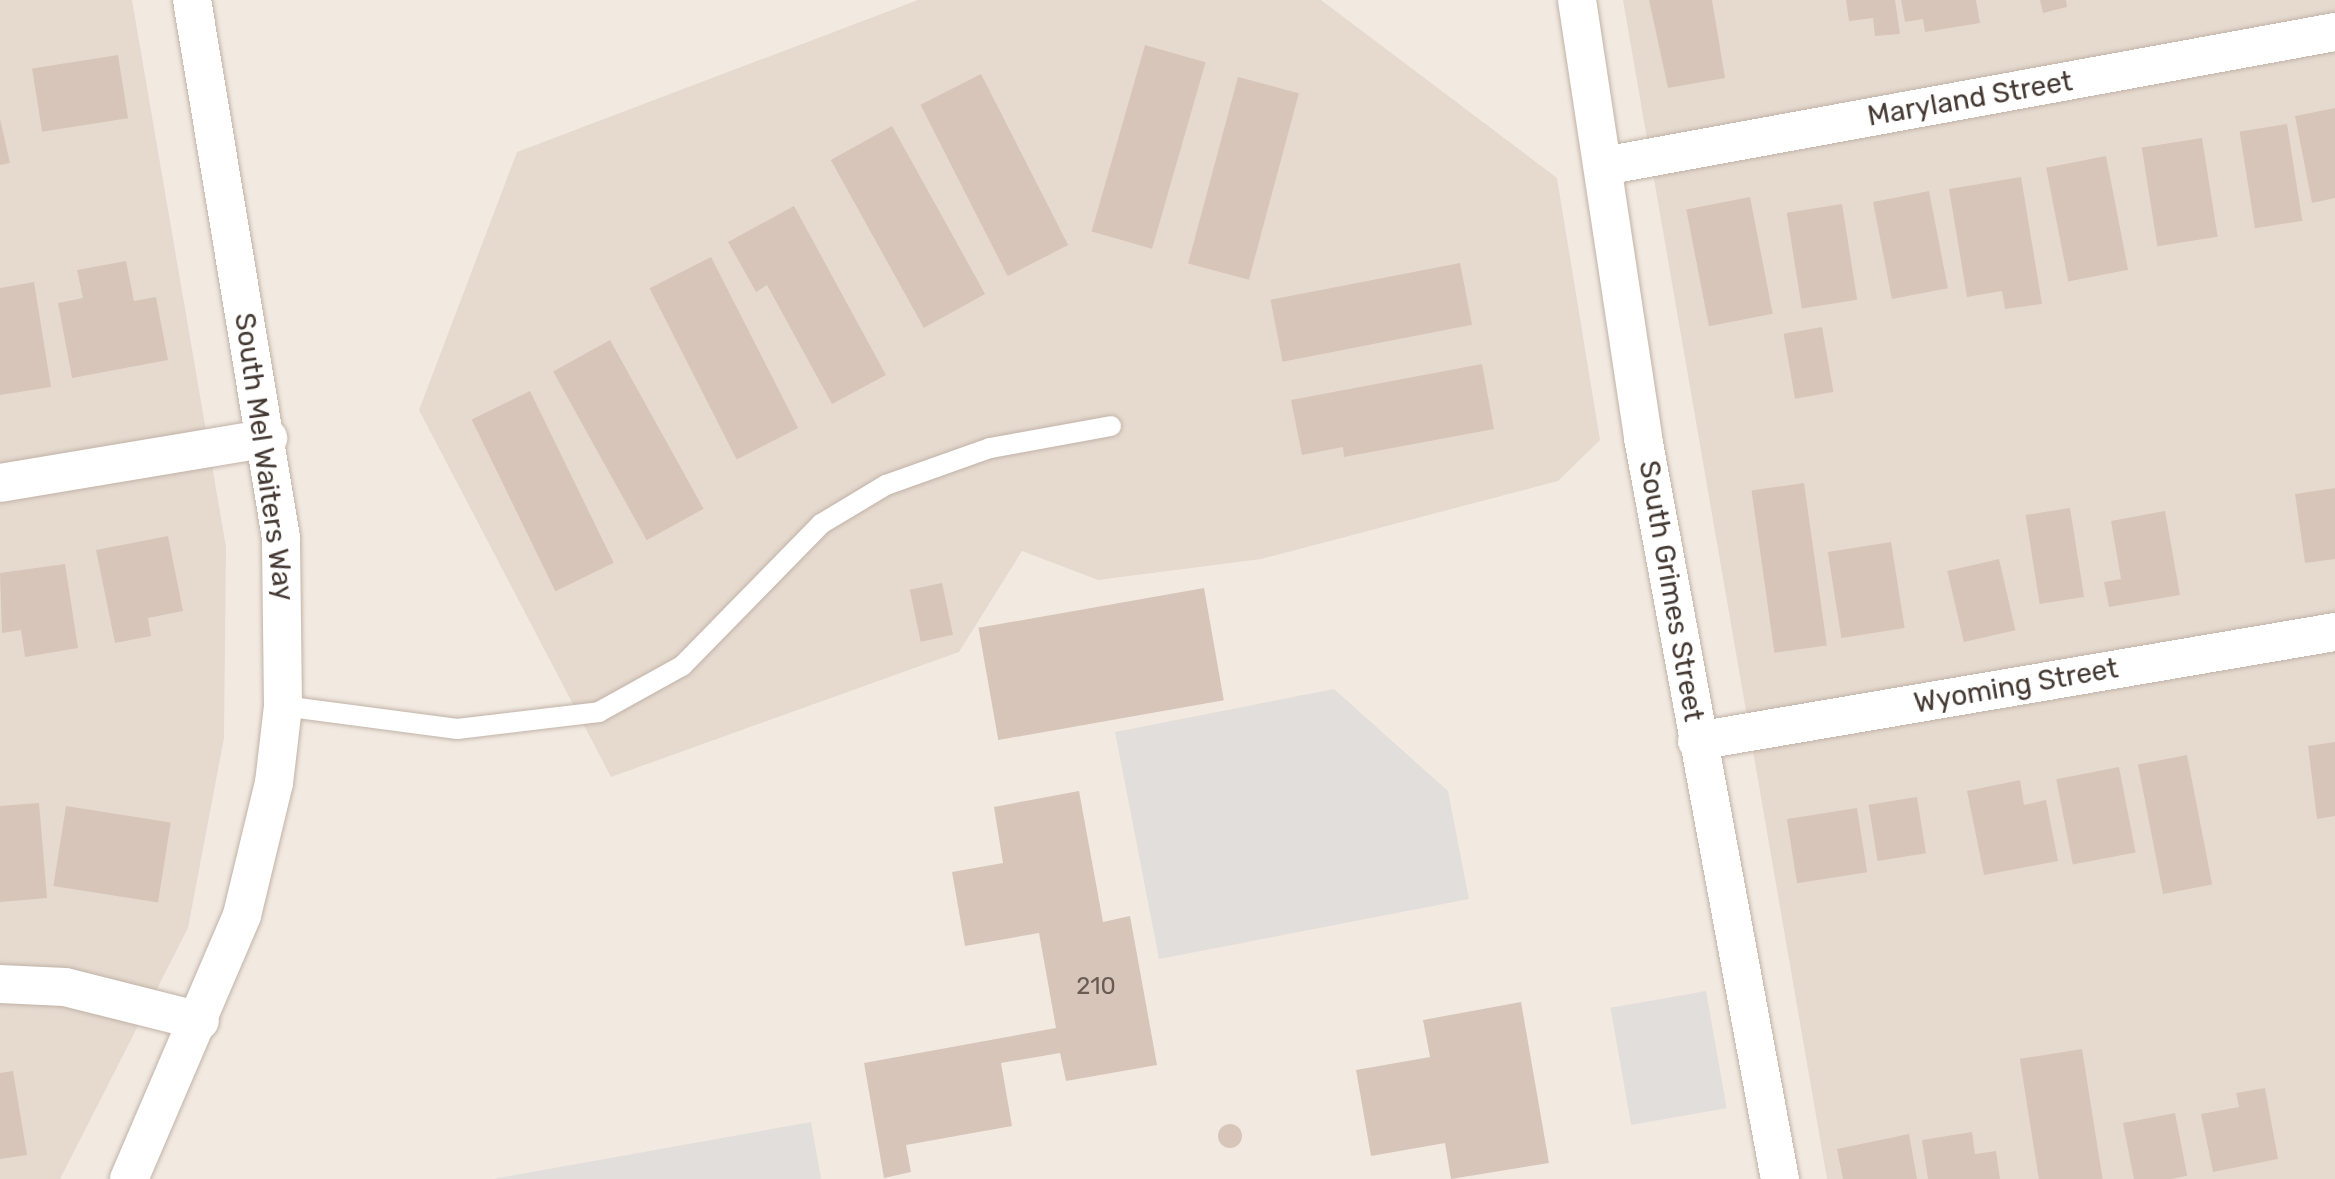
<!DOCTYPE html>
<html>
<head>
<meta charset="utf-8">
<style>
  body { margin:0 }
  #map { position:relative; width:2335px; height:1179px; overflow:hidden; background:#f2eae1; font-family:Rubik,sans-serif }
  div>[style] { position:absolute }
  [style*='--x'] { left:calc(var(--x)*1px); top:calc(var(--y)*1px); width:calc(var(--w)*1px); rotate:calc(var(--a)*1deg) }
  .residential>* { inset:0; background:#e6dacf }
  .parking>* { inset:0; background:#e2dedb; transform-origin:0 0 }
  .building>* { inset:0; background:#d7c5b9; transform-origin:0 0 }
  .round { border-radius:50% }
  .roads { filter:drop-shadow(0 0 2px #c1b2a7) drop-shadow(0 0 2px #c1b2a7) }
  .lane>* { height:20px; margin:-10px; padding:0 10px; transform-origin:10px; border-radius:10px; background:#fff }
  .street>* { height:38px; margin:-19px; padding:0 19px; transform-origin:19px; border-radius:19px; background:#fff }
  span { translate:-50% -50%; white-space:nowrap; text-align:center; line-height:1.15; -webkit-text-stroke:8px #fff; paint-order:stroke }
  .number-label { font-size:24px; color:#695c54 }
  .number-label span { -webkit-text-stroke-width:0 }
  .street-label { font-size:28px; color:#443932 }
</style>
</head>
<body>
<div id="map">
  <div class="residential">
    <i style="clip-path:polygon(0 0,132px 0,226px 547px,224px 738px,188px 928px,60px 1179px,0 1179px)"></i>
    <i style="clip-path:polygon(918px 0,1321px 0,1557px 178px,1600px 440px,1558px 481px,1261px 559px,1098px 580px,1022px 551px,959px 652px,611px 777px,419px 410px,517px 152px)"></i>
    <i style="clip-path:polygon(1623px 0,2335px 0,2335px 1179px,1827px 1179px)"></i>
  </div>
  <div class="parking">
    <i style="clip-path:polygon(1334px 689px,1448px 791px,1469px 899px,1159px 959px,1115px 732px)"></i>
    <i style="left:1706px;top:991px;width:119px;height:97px;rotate:80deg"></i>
    <i style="clip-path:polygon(811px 1122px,821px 1179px,493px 1179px)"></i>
  </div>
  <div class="building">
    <i style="clip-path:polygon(1649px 0,1712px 0,1725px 78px,1668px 88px)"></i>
    <i style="clip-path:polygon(1846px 0,1895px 0,1900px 34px,1875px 36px,1873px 18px,1849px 21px)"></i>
    <i style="clip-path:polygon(1901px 0,1976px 0,1980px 23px,1925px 32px,1923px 19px,1905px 22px)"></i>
    <i style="clip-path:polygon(2040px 0,2066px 0,2067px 7px,2043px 13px)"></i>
    <i style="left:1145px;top:45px;width:63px;height:194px;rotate:16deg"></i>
    <i style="left:118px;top:55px;width:64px;height:87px;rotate:81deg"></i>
    <i style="left:981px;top:74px;width:192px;height:68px;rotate:63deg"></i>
    <i style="left:1238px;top:77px;width:63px;height:193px;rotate:15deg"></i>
    <i style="clip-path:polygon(2335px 108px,2335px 198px,2312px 203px,2295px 116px)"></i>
    <i style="clip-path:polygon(0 119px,10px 163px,0 165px)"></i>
    <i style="left:2287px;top:124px;width:98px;height:48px;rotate:81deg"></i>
    <i style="left:892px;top:126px;width:192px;height:70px;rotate:61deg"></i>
    <i style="left:2202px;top:138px;width:100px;height:61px;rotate:81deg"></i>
    <i style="left:2106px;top:156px;width:116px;height:61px;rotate:79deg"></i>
    <i style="clip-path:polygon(2021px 177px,2042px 304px,2005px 309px,2002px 291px,1967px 297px,1949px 189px)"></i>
    <i style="left:1929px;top:191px;width:99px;height:57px;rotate:79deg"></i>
    <i style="left:1750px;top:197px;width:119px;height:65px;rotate:79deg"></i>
    <i style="left:1842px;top:204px;width:97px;height:56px;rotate:81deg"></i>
    <i style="clip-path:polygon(794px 206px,886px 375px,832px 404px,767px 285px,756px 292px,728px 242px)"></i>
    <i style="left:711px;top:257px;width:192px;height:69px;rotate:63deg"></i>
    <i style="clip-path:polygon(126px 261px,134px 301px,156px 297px,168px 360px,72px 378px,58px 303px,83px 298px,77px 270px)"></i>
    <i style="left:1460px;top:263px;width:63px;height:193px;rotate:79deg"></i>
    <i style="clip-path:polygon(34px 282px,51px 387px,0 395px,0 288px)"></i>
    <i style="left:1822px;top:327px;width:66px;height:39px;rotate:80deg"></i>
    <i style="left:610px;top:340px;width:193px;height:65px;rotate:61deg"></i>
    <i style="clip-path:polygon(1482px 364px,1494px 429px,1344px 457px,1343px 447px,1302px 455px,1291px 400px)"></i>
    <i style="left:530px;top:391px;width:191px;height:65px;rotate:64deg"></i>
    <i style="left:1804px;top:483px;width:164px;height:53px;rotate:82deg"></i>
    <i style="clip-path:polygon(2335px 488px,2335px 559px,2305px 563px,2295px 494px)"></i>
    <i style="left:2070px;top:508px;width:90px;height:45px;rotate:81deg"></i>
    <i style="clip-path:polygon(2165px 511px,2180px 595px,2109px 607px,2104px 582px,2121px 579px,2111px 521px)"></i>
    <i style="clip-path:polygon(168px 536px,183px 611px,148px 618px,151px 636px,115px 643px,96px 550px)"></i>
    <i style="left:1891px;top:542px;width:87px;height:64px;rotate:81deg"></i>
    <i style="left:1999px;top:559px;width:73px;height:53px;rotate:77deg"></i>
    <i style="clip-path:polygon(65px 564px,78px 648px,25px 657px,21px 630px,2px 633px,0 573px)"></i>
    <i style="left:942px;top:583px;width:53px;height:33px;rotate:78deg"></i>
    <i style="left:1204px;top:588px;width:114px;height:229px;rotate:80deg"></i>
    <i style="clip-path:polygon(2335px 742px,2335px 816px,2317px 819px,2308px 746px)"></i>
    <i style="left:2187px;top:755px;width:132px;height:50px;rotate:79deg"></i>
    <i style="left:2119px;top:767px;width:87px;height:64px;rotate:79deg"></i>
    <i style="clip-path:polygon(2020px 780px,2024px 805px,2046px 800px,2058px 861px,1984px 875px,1967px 791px)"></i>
    <i style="clip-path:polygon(1079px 791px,1103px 922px,1130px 916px,1157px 1065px,1066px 1081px,1060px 1053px,1001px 1063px,1012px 1126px,906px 1145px,911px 1172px,884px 1178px,864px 1063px,1056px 1028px,1039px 933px,965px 946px,952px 872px,1003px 863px,994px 807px)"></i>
    <i style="left:1917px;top:797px;width:57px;height:49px;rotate:81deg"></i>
    <i style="clip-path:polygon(39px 803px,47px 898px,0 902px,0 806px)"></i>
    <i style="left:66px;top:806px;width:106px;height:81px;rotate:9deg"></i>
    <i style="left:1857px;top:808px;width:65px;height:71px;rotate:81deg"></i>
    <i style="clip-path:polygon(1521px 1002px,1549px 1163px,1451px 1179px,1445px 1143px,1371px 1156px,1356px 1070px,1430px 1057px,1423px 1020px)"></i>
    <i style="left:2082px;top:1049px;width:132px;height:63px;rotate:81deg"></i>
    <i style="clip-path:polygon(13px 1071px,27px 1155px,0 1159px,0 1073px)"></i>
    <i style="clip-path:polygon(2265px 1088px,2278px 1159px,2213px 1172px,2201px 1114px,2239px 1107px,2236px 1093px)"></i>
    <i style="left:2175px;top:1113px;width:64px;height:53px;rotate:79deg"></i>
    <i class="round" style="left:1218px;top:1124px;width:24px;height:24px"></i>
    <i style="clip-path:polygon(1972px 1132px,1975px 1154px,1996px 1151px,2000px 1179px,1928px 1179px,1922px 1140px)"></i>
    <i style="clip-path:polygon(1909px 1134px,1917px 1179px,1843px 1179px,1837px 1149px)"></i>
  </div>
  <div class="roads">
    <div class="lane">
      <i style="--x:283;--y:706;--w:176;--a:7.5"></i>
      <i style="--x:457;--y:729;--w:143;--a:-6.8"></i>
      <i style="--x:599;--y:712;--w:95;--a:-29"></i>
      <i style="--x:682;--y:666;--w:199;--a:-45.6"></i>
      <i style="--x:821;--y:524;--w:76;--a:-31"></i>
      <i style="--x:886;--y:485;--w:110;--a:-19.6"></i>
      <i style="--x:990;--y:448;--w:123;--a:-10.3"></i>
    </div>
    <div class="street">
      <i style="--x:1577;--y:0;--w:443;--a:81.4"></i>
      <i style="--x:1643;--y:438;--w:754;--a:79.53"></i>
      <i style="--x:1604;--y:166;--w:743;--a:-10.39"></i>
      <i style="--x:0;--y:483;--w:272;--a:-9.5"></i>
      <i style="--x:1697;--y:741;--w:647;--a:-9.7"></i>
      <i style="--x:0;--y:984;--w:65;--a:2.6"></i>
      <i style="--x:65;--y:987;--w:139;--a:14.1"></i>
      <i style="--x:129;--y:1179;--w:287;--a:-66.8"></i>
      <i style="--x:242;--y:915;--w:136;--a:-76.4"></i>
      <i style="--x:274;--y:783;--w:78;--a:-83.3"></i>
      <i style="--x:283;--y:706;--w:168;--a:-90.7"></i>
      <i style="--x:281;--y:538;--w:545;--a:-99.39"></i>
    </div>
  </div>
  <div class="number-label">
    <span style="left:1096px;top:987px">210</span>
  </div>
  <div class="street-label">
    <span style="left:1970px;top:99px;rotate:-10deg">Maryland Street</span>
    <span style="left:264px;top:457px;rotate:82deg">South Mel Waiters Way</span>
    <span style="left:1671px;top:591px;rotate:80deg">South Grimes Street</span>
    <span style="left:2016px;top:686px;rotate:-10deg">Wyoming Street</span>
  </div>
</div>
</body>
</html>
